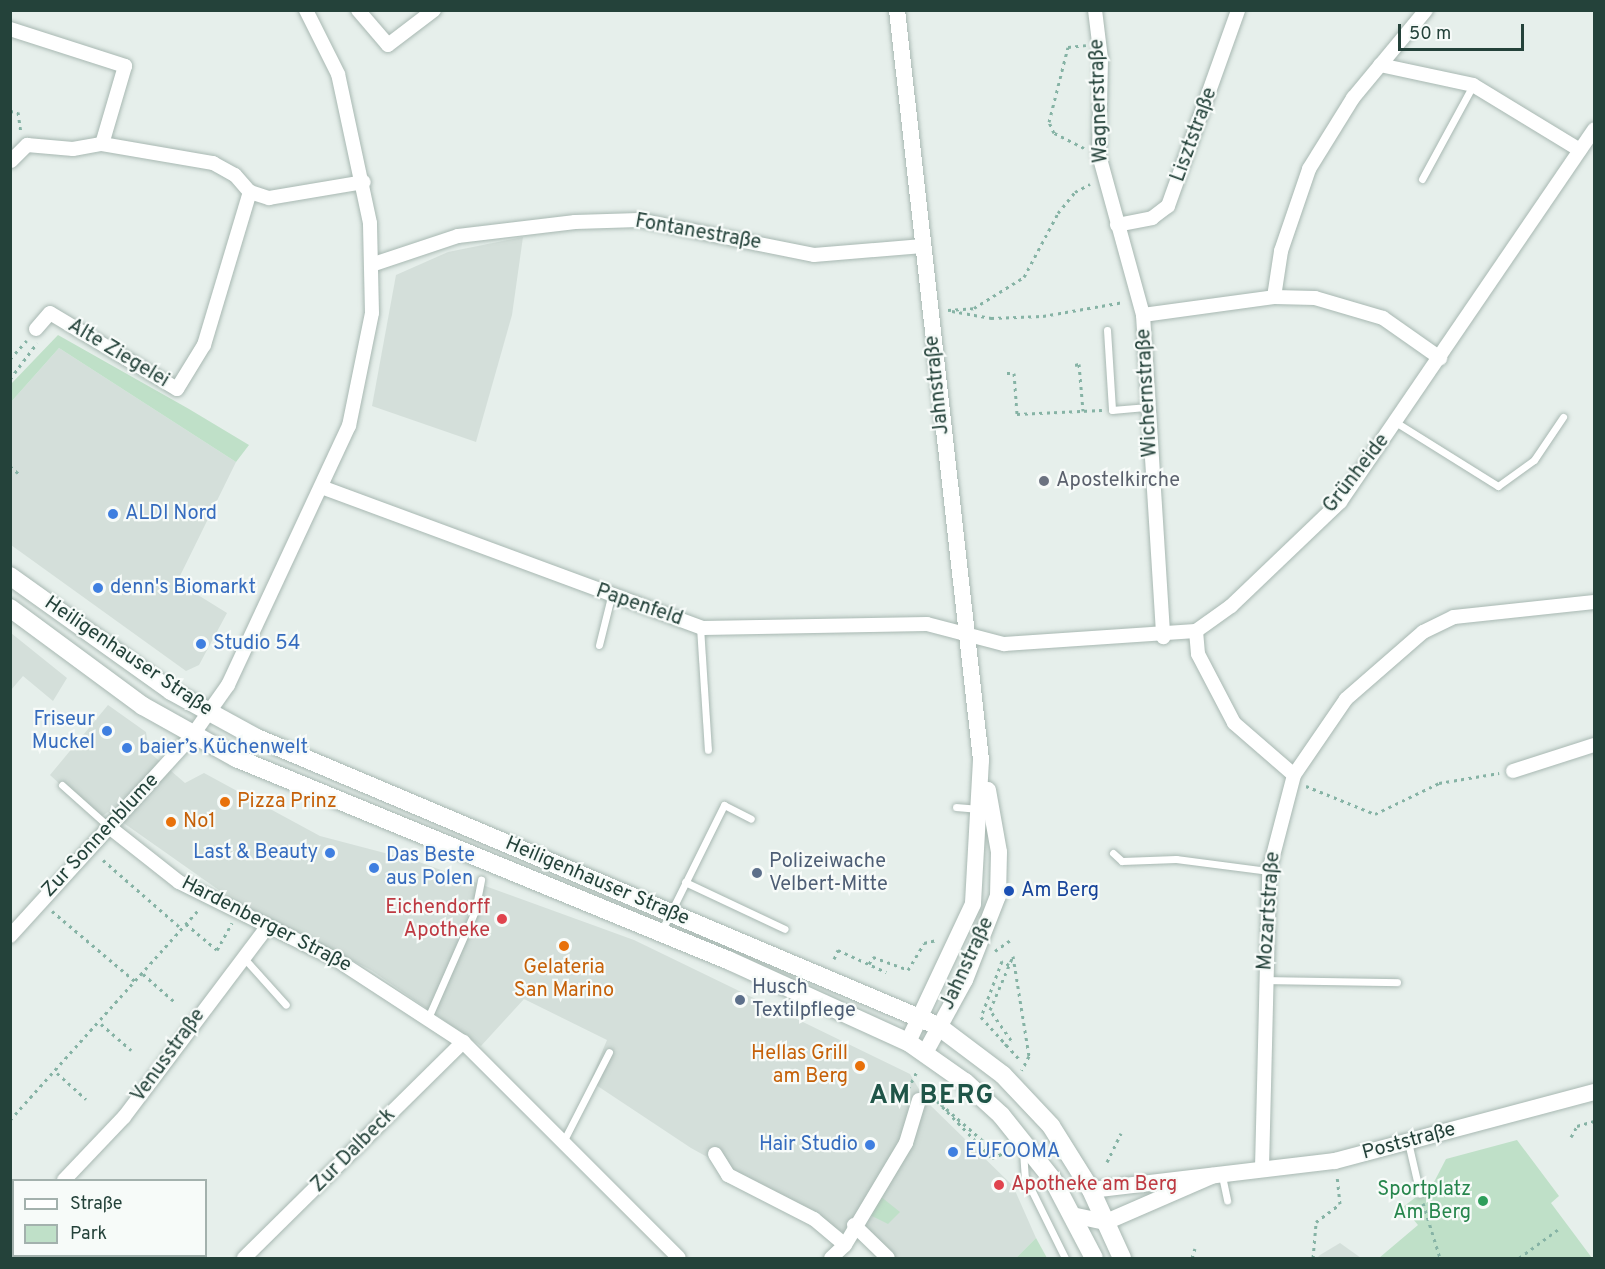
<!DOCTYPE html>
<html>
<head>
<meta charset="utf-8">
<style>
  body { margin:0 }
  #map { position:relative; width:1605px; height:1269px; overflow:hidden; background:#e6efeb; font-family:Overpass,sans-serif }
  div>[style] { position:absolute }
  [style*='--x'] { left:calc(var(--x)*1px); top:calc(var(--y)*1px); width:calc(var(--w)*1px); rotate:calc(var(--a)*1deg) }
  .built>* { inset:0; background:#d4dfda }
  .green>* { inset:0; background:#bfe0c8 }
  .path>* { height:3px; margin-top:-1.5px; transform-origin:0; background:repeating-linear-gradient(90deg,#86b3a5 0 3px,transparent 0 7.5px) }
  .roads { filter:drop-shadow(0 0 2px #a8b8b2) drop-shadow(0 0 2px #a8b8b2) }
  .service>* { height:7px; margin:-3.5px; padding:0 3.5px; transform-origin:3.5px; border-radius:3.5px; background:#fff }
  .minor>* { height:14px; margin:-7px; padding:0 7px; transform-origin:7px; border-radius:7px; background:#fff }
  .tertiary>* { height:16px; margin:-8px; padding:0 8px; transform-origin:8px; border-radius:8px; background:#fff }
  .secondary>* { height:18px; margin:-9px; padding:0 9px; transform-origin:9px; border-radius:9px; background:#fff }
  .dots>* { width:16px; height:16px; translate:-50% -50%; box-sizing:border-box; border:3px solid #f7fbf9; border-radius:50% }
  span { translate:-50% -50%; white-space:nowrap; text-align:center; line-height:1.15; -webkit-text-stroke:4.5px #f7fbf9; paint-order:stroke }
  .street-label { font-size:20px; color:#24423a }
  .worship-label { font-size:20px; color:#5b616d }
  .left { translate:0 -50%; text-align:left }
  .shop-label { font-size:20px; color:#366cbe }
  .right { translate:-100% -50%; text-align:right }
  .food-label { font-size:20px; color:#c56008 }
  .service-label { font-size:20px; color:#4e5e75 }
  .transit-label { font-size:20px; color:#164399 }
  .health-label { font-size:20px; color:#be3a42 }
  .leisure-label { font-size:20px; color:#27864d }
  .district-label { font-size:26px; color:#1f5548; font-weight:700; letter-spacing:1.5px }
  .frame { position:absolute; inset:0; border:12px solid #24423a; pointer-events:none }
  .legend { position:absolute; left:12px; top:1179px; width:195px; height:78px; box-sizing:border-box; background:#f7fbf9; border:2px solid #a3b1ad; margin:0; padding:8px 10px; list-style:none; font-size:18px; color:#24423a }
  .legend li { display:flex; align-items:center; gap:12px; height:30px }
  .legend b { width:30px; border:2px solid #a3b1ad }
  .scale { position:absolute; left:1398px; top:24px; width:126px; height:27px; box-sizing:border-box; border:3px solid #24423a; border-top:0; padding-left:8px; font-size:18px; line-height:21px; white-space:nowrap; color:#24423a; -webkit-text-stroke:4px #f7fbf9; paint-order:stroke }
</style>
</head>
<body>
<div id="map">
  <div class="built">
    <i style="clip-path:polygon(523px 237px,512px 315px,476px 442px,372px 406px,396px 275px,448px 252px)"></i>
    <i style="clip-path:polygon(59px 348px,236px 462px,177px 582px,227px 613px,199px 665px,186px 671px,11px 545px,11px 402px)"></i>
    <i style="clip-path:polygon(11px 633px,67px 678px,53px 701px,23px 676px,11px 690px)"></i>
    <i style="clip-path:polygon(108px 705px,146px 732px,149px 752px,185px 783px,204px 773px,320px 836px,419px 862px,634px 940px,910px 1074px,926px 1101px,1013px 1186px,1036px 1238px,1016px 1258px,882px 1258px,848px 1225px,844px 1233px,691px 1148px,590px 1081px,607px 1040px,524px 999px,481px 1046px,371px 970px,233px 900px,108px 812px,98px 819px,50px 775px)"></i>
    <i style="clip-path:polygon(1340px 1243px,1361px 1258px,1317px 1258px,1320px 1255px)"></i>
  </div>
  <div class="green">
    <i style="clip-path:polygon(58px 335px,189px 409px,249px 445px,236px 462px,59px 348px,11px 402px,11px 384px)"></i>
    <i style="clip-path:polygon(1517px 1140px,1559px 1196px,1551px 1203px,1592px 1258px,1379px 1258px,1418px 1225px,1403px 1207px,1433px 1184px,1446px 1159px)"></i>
    <i style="clip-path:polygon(880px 1196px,900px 1212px,888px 1224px,870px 1215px)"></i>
    <i style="clip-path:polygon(1036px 1238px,1047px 1258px,1016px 1258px)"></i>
  </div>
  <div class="path">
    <i style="--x:10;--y:111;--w:8;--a:7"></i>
    <i style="--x:18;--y:112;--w:21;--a:82"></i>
    <i style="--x:1084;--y:148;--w:34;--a:-153"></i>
    <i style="--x:1054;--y:133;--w:12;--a:-114"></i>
    <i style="--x:1049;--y:122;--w:77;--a:-75.8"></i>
    <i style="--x:1068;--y:47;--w:18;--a:-6"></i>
    <i style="--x:948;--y:310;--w:26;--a:-4"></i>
    <i style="--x:974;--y:308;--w:59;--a:-31.8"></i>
    <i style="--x:1024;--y:277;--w:72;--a:-62"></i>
    <i style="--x:1058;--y:213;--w:27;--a:-51"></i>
    <i style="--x:1075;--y:192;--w:17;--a:-28"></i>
    <i style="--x:952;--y:311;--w:40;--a:10"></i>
    <i style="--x:991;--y:318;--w:52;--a:-2.2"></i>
    <i style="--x:1043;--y:316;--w:82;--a:-9.8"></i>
    <i style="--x:10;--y:359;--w:25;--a:-48"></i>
    <i style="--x:1075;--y:365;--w:4;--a:-14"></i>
    <i style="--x:1079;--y:364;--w:47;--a:85.1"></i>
    <i style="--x:1007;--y:373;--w:7;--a:0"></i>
    <i style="--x:1014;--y:373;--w:41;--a:85.8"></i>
    <i style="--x:1017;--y:414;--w:85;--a:-2.7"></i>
    <i style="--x:10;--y:379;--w:45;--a:-53.1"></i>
    <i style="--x:10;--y:466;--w:13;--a:42"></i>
    <i style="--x:1306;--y:786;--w:74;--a:22.1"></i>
    <i style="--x:1375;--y:814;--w:71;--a:-25.8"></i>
    <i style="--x:1439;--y:783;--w:61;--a:-9.5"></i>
    <i style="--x:103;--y:860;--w:105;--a:41.1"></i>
    <i style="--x:52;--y:911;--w:110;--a:40.2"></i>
    <i style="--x:186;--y:924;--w:40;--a:40"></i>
    <i style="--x:217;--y:950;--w:31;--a:-61"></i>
    <i style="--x:995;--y:951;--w:19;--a:-35"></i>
    <i style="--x:834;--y:959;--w:10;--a:-66"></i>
    <i style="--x:838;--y:950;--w:53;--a:24.6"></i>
    <i style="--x:869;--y:964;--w:8;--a:-60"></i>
    <i style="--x:873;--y:957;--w:37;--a:20"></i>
    <i style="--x:908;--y:970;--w:31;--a:-59"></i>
    <i style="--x:924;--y:943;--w:13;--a:-13"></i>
    <i style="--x:1009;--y:965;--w:8;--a:-150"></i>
    <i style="--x:1002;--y:961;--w:60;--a:110.6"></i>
    <i style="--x:981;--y:1017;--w:59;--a:47.7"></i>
    <i style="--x:143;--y:974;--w:44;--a:41.3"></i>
    <i style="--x:101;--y:1024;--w:40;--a:41"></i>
    <i style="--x:1005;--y:1046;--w:8;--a:-45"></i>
    <i style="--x:1011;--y:1040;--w:37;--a:-125"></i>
    <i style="--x:990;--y:1010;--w:59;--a:-66.9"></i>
    <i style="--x:1013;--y:956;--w:101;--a:80.9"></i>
    <i style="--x:1029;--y:1056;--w:16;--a:117"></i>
    <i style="--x:57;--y:1073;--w:39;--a:42"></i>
    <i style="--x:908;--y:1089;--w:20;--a:-63"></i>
    <i style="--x:935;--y:1099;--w:73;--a:41.1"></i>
    <i style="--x:990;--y:1147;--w:11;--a:-38"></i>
    <i style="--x:937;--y:1101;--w:79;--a:46"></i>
    <i style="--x:992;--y:1158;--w:15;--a:-23"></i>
    <i style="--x:1006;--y:1152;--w:13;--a:-132"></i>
    <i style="--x:10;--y:1120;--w:283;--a:-48.1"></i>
    <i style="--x:1571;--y:1137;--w:13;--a:-61"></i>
    <i style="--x:1577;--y:1126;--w:18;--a:-16"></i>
    <i style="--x:1107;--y:1162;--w:32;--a:-64"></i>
    <i style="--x:1423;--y:1203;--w:58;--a:72.8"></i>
    <i style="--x:1192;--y:1258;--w:10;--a:-73"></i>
    <i style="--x:1313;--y:1258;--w:36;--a:-85"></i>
    <i style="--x:1316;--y:1222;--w:30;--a:-37"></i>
    <i style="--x:1340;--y:1204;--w:28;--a:-96"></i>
    <i style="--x:1519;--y:1258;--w:51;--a:-36.2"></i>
  </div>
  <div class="roads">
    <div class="service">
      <i style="--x:1422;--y:179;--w:107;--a:-61.5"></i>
      <i style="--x:1107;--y:330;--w:80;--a:86.4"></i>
      <i style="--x:1112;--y:410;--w:36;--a:-5"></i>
      <i style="--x:1397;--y:423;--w:119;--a:32"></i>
      <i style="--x:1498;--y:486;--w:44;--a:-35.8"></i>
      <i style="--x:1534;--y:460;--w:52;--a:-56"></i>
      <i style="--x:700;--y:627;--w:123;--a:86.3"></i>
      <i style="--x:599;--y:645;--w:49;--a:-76"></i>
      <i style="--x:62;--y:785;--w:62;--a:41.7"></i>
      <i style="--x:956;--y:807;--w:23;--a:5"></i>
      <i style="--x:1113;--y:853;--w:12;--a:42"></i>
      <i style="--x:1122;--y:861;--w:54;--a:-2.1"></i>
      <i style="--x:1176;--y:859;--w:94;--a:7.4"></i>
      <i style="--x:685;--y:882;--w:110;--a:25.2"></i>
      <i style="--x:661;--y:932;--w:142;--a:-63.6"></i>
      <i style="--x:724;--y:805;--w:30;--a:27"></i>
      <i style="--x:243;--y:957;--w:64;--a:48.1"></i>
      <i style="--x:1265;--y:980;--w:132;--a:0.9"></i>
      <i style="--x:428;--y:1018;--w:117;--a:-66.3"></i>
      <i style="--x:475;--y:911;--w:32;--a:-79"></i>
      <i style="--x:563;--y:1142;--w:101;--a:-62.9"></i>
      <i style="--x:1408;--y:1142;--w:53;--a:77"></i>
      <i style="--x:1023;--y:1151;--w:26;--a:86"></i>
      <i style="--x:1025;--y:1177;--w:90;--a:63.7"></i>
      <i style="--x:1222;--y:1176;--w:25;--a:78"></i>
    </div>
    <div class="minor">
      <i style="--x:358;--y:10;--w:46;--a:49.4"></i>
      <i style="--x:388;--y:45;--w:58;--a:-37.3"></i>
      <i style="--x:1095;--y:10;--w:49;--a:83"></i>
      <i style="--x:1101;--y:59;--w:96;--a:91.2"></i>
      <i style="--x:1099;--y:155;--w:166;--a:74.6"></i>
      <i style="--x:1143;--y:315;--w:323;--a:86.4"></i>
      <i style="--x:10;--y:29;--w:121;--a:17.8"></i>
      <i style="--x:125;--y:66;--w:81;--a:106.4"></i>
      <i style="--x:1380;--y:65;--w:95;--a:12.1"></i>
      <i style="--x:1473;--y:85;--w:125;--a:31.3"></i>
      <i style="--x:11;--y:161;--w:23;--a:-45"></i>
      <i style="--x:27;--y:145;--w:46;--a:5"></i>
      <i style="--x:73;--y:149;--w:29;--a:-10"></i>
      <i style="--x:102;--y:144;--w:113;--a:9.7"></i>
      <i style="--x:213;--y:163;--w:25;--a:29"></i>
      <i style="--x:235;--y:175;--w:23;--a:49"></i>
      <i style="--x:250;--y:192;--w:20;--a:18"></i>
      <i style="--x:269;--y:198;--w:96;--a:-9.6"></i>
      <i style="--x:1117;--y:225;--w:36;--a:-11"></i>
      <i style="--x:1152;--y:218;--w:20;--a:-37"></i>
      <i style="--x:1168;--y:206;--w:208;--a:-70.3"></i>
      <i style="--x:371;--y:265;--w:92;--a:-18.4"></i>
      <i style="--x:458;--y:236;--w:118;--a:-6.8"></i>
      <i style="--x:575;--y:222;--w:64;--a:-1.8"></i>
      <i style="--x:639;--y:220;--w:178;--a:11.3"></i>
      <i style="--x:814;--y:255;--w:109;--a:-4.7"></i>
      <i style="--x:1274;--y:297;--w:47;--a:-81.3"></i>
      <i style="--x:1281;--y:251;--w:87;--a:-71.1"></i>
      <i style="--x:1309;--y:169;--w:84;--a:-58.2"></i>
      <i style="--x:1353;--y:98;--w:114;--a:-50.3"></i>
      <i style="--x:1143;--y:315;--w:132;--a:-7.8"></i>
      <i style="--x:1274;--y:297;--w:41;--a:1.4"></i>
      <i style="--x:1315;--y:298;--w:71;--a:16.4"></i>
      <i style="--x:1383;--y:318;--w:70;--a:35.1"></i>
      <i style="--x:36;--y:329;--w:21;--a:-49"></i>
      <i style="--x:50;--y:313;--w:148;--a:30.9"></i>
      <i style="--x:177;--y:389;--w:52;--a:-58.5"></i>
      <i style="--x:204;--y:345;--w:160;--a:-73.3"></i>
      <i style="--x:324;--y:488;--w:404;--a:20.3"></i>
      <i style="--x:703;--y:628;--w:224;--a:-1"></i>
      <i style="--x:927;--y:624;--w:80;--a:14.6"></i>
      <i style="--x:1004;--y:644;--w:192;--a:-3.9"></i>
      <i style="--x:1196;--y:631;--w:43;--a:-35.5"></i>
      <i style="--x:1231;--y:606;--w:151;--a:-43.7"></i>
      <i style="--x:1340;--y:502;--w:451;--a:-55.7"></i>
      <i style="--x:1196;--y:631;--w:23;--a:85"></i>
      <i style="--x:1198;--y:654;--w:78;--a:62.4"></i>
      <i style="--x:1234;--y:723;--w:79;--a:40.9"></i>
      <i style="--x:1513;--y:771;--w:85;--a:-17.8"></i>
      <i style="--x:108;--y:826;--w:90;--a:38.3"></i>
      <i style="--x:179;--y:882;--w:176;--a:26.3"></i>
      <i style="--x:337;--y:960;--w:150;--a:33.1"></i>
      <i style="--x:463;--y:1042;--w:305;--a:45"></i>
      <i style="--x:10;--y:936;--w:270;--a:-47.7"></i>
      <i style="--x:192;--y:736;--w:62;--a:-54.8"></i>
      <i style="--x:228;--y:685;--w:286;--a:-65"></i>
      <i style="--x:349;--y:426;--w:115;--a:-78.5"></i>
      <i style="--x:372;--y:313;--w:90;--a:-91.3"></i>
      <i style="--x:370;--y:223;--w:152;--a:-102.1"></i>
      <i style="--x:338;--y:74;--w:72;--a:-116.6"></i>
      <i style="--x:715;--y:1154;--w:25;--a:58"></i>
      <i style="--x:728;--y:1175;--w:97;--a:27.1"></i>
      <i style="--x:814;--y:1219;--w:40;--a:40"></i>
      <i style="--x:1262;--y:1168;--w:297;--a:-88.6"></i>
      <i style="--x:1269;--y:871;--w:99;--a:-75.4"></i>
      <i style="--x:1294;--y:775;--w:92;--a:-55.6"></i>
      <i style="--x:1346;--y:699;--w:102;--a:-41"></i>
      <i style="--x:1423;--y:632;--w:34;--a:-26"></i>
      <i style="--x:1454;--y:617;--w:141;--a:-6.1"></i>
      <i style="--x:64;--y:1180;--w:87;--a:-46.4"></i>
      <i style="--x:124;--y:1117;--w:238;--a:-53"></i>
      <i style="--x:854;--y:1225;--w:47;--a:44.1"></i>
      <i style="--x:244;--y:1258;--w:308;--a:-44.6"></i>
      <i style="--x:831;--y:1258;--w:19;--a:-43"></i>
      <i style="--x:845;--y:1245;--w:119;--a:-59.1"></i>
      <i style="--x:906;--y:1143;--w:45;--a:-73.2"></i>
    </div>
    <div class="tertiary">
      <i style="--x:897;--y:10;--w:755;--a:83.61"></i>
      <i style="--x:981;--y:760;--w:144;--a:93.2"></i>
      <i style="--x:973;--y:904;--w:153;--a:115.2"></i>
      <i style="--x:925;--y:1053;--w:83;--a:-61.3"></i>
      <i style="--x:965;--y:980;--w:90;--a:-68.6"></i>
      <i style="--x:998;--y:896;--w:44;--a:-88.7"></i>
      <i style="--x:999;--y:852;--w:63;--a:-100.1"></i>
      <i style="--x:1091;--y:1190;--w:246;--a:-6.8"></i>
      <i style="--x:1335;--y:1161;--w:268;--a:-14.9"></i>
      <i style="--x:1072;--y:1215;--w:35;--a:12"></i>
      <i style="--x:1106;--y:1222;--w:116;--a:-23.5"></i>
    </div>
    <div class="secondary">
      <i style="--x:10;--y:576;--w:198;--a:35.5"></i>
      <i style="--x:171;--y:691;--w:98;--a:28.7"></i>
      <i style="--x:257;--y:738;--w:739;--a:22.92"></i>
      <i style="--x:938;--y:1026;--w:81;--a:37"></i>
      <i style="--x:1003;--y:1075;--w:70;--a:46.7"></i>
      <i style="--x:1051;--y:1126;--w:75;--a:58"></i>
      <i style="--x:1091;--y:1190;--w:75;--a:65.5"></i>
      <i style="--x:10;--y:608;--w:165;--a:36.4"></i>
      <i style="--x:143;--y:706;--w:107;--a:29.2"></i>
      <i style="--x:236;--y:758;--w:534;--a:22.34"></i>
      <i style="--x:730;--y:961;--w:196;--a:24.5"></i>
      <i style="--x:908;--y:1042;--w:70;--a:35.1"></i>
      <i style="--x:965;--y:1082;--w:49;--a:42.5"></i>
      <i style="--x:1001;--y:1115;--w:83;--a:51.3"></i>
      <i style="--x:1053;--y:1180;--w:88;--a:62.3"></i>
    </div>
  </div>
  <div class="dots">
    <i style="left:1044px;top:481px;background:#6b7280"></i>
    <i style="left:113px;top:514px;background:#3f7fe0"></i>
    <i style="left:98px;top:588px;background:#3f7fe0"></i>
    <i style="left:201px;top:644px;background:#3f7fe0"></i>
    <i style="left:107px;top:731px;background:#3f7fe0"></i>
    <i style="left:127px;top:748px;background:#3f7fe0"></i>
    <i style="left:225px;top:802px;background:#e8710a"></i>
    <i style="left:171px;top:822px;background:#e8710a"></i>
    <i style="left:330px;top:853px;background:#3f7fe0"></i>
    <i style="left:374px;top:868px;background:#3f7fe0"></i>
    <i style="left:757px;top:873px;background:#5c6f8a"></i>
    <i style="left:1009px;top:891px;background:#1a4fb4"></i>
    <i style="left:502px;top:919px;background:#e0444e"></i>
    <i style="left:564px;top:946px;background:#e8710a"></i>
    <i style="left:740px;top:1000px;background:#5c6f8a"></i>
    <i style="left:860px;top:1066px;background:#e8710a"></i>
    <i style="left:870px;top:1145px;background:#3f7fe0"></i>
    <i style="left:953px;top:1152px;background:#3f7fe0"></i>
    <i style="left:999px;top:1185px;background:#e0444e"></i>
    <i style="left:1483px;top:1201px;background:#2e9e5b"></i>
  </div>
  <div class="street-label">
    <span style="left:1100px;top:101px;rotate:-92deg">Wagnerstraße</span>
    <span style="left:1195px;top:135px;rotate:-70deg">Lisztstraße</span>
    <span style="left:698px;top:233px;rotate:10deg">Fontanestraße</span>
    <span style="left:118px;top:354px;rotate:31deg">Alte Ziegelei</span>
    <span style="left:938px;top:385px;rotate:-96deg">Jahnstraße</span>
    <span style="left:1148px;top:393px;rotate:-93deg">Wichernstraße</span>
    <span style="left:1357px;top:474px;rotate:-52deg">Grünheide</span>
    <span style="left:639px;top:606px;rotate:19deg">Papenfeld</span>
    <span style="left:128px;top:657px;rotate:34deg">Heiligenhauser Straße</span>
    <span style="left:101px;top:836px;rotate:-47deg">Zur Sonnenblume</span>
    <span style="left:597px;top:882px;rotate:23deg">Heiligenhauser Straße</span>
    <span style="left:1270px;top:911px;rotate:-86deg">Mozartstraße</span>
    <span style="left:266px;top:925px;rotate:27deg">Hardenberger Straße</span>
    <span style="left:968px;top:964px;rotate:-65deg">Jahnstraße</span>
    <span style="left:169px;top:1056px;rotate:-54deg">Venusstraße</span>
    <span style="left:1409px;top:1142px;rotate:-15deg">Poststraße</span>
    <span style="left:354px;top:1151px;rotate:-45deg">Zur Dalbeck</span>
  </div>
  <div class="worship-label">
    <span class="left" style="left:1056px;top:481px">Apostelkirche</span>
  </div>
  <div class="shop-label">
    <span class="left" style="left:125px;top:514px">ALDI Nord</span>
    <span class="left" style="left:110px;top:588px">denn's Biomarkt</span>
    <span class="left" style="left:213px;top:644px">Studio 54</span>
    <span class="right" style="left:95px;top:732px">Friseur<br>Muckel</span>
    <span class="left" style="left:139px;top:748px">baier’s Küchenwelt</span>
    <span class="right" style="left:318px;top:853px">Last &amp; Beauty</span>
    <span class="left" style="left:386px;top:868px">Das Beste<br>aus Polen</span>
    <span class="right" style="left:858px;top:1145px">Hair Studio</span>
    <span class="left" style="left:965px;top:1152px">EUFOOMA</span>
  </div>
  <div class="food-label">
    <span class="left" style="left:237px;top:802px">Pizza Prinz</span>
    <span class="left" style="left:183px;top:822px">No1</span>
    <span style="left:564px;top:980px">Gelateria<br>San Marino</span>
    <span class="right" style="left:848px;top:1066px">Hellas Grill<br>am Berg</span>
  </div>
  <div class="service-label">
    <span class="left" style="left:769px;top:874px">Polizeiwache<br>Velbert-Mitte</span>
    <span class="left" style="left:752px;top:1000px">Husch<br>Textilpflege</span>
  </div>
  <div class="transit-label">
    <span class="left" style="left:1021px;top:891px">Am Berg</span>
  </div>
  <div class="health-label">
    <span class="right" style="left:490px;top:920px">Eichendorff<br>Apotheke</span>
    <span class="left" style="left:1011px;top:1185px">Apotheke am Berg</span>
  </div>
  <div class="leisure-label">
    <span class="right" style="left:1471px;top:1202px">Sportplatz<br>Am Berg</span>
  </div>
  <div class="district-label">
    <span style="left:932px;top:1097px">AM BERG</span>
  </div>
  <div class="frame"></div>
  <ul class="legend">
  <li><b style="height:8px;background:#fff"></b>Straße</li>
  <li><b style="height:16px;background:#bfe0c8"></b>Park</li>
  </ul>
  <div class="scale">50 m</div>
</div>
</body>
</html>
